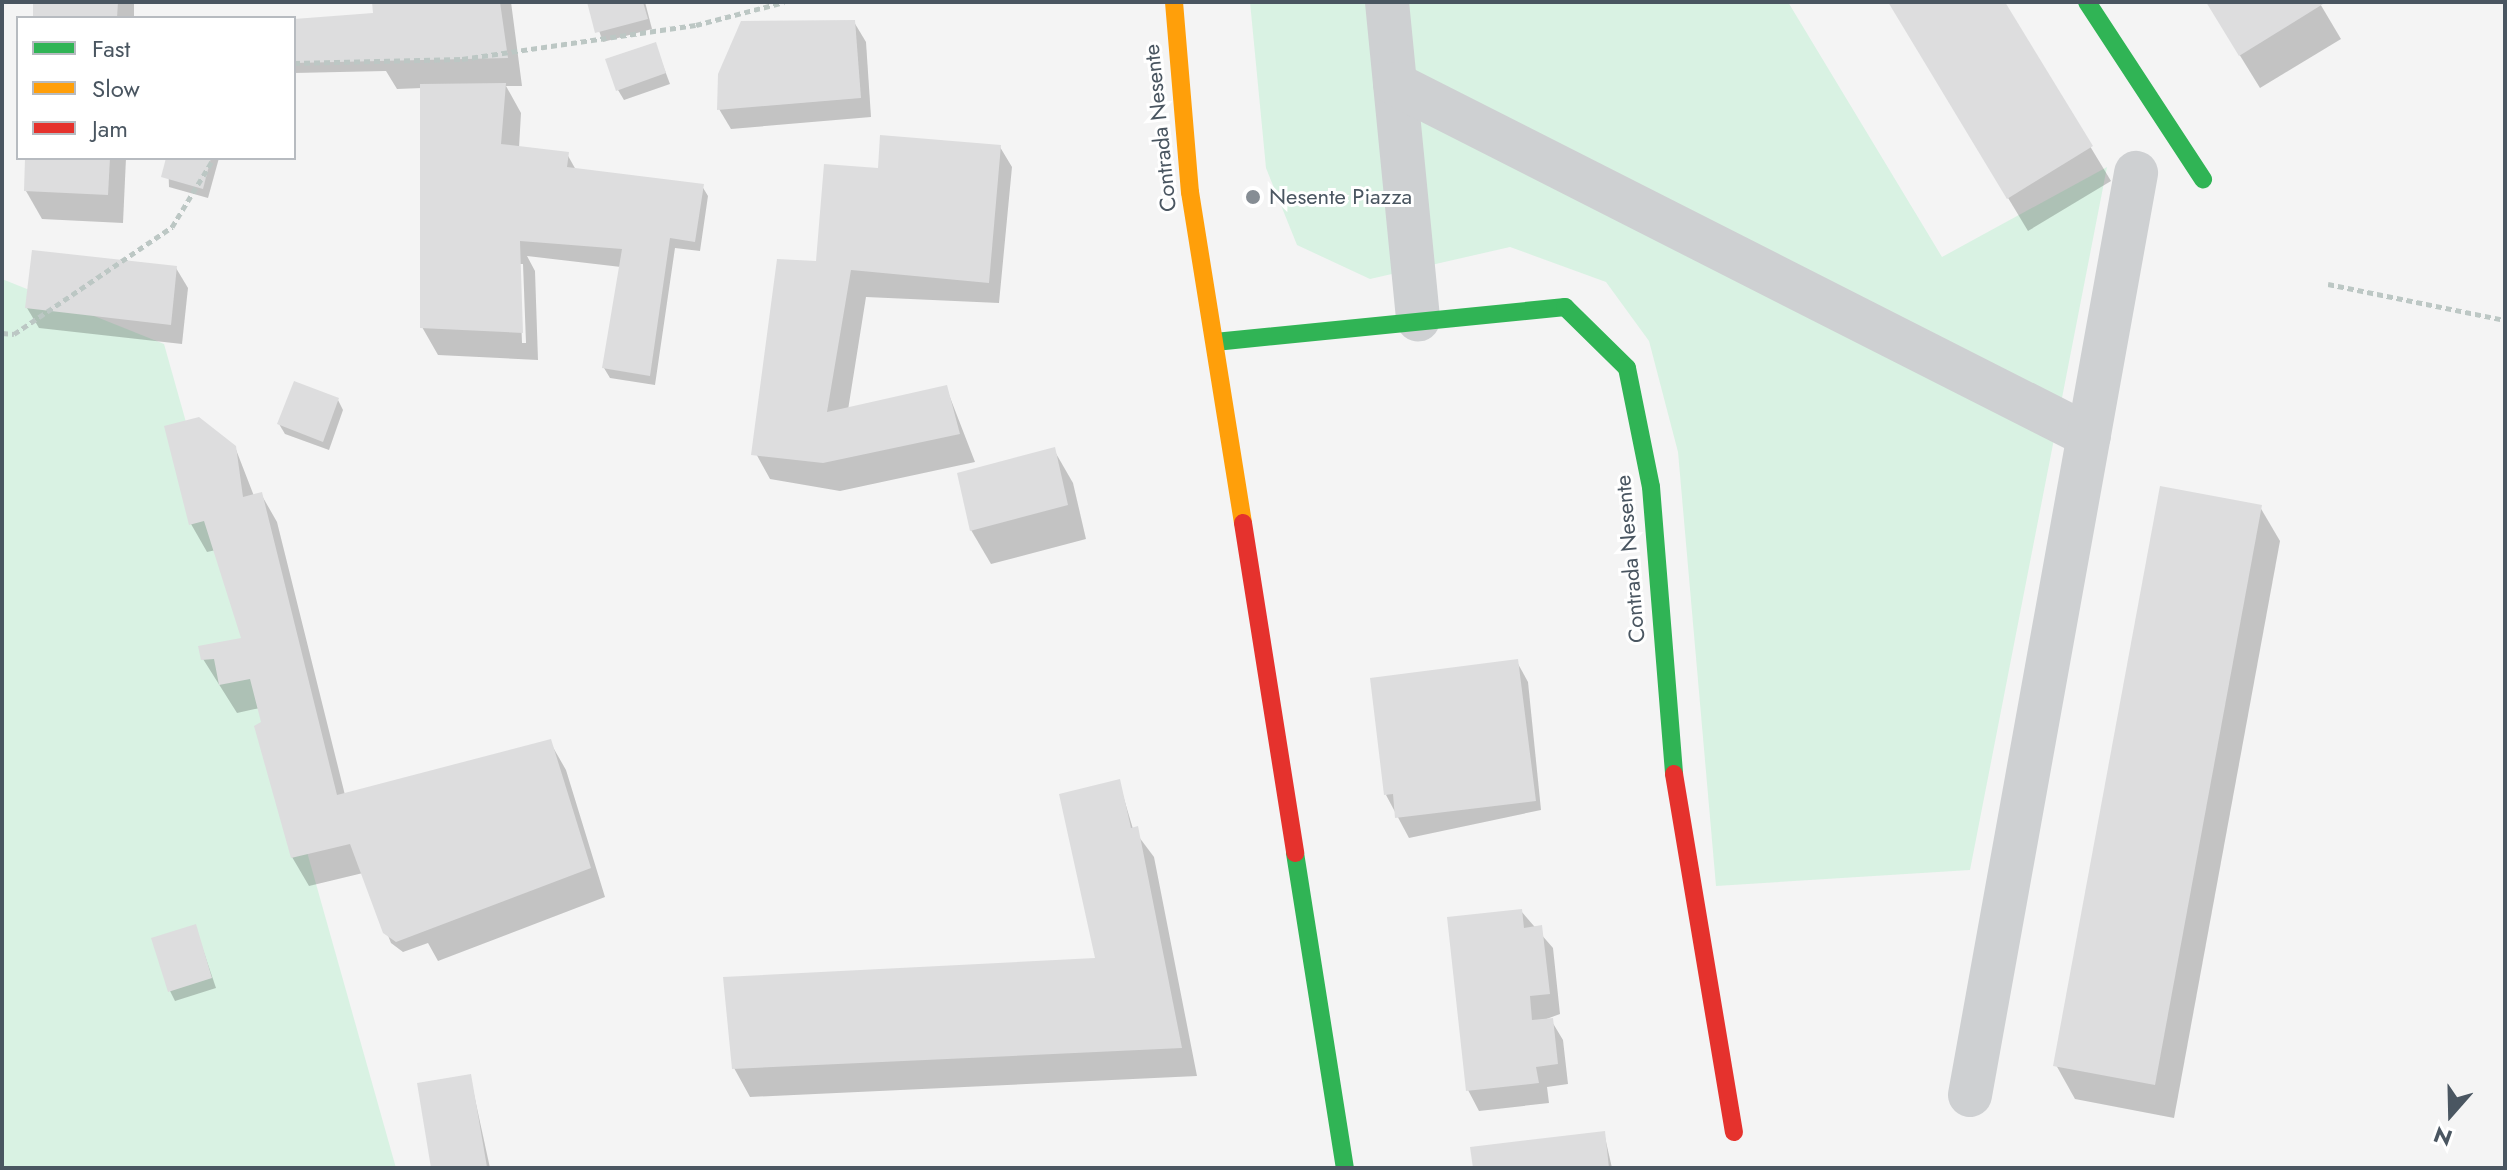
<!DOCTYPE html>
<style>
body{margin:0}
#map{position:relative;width:2507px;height:1170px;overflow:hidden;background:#f4f4f4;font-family:Jost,sans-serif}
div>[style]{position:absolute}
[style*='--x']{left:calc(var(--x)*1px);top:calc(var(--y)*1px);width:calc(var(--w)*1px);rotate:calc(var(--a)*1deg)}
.green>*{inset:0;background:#d9f2e3}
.shadow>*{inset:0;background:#0003}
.building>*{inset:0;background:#ddddde}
.path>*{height:5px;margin-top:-2.5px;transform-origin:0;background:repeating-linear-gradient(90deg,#bcc7c4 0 6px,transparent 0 10px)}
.street>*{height:44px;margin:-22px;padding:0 22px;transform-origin:22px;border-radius:22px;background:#ced0d2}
.fast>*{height:18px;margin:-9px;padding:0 9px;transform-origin:9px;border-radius:9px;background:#30b455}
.slow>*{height:18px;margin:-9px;padding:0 9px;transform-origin:9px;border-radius:9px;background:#ff9f0a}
.jam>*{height:18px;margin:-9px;padding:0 9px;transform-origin:9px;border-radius:9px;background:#e5322d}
.dots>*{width:22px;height:22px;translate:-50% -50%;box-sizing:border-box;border:4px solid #fff;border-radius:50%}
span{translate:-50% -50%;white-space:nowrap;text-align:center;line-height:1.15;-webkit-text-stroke:6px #fff;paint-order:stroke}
.street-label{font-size:22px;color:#4a5661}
.poi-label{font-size:22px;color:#4a5661}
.left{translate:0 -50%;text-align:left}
.frame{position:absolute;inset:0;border:4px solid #4a5661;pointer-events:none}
.legend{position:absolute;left:16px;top:16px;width:280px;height:144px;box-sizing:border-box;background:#fff;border:2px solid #b7bbc0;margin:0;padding:10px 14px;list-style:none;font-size:24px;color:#4a5661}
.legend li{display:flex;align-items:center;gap:16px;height:40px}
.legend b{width:40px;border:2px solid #b7bbc0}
.north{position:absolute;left:2411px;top:1074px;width:80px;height:80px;-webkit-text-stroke:6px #fff;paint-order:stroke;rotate:200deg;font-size:22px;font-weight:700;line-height:32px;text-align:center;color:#4a5661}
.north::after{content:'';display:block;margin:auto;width:28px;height:36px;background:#4a5661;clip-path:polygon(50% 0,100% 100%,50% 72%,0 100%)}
</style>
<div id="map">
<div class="green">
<i style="clip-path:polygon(1250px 2px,1788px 2px,1942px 257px,2107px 167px,1970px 870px,1716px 886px,1678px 452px,1649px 341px,1606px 282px,1510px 247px,1370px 279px,1297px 245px,1266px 168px)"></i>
<i style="clip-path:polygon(2px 279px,164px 344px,396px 1168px,2px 1168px)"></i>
</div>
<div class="shadow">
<i style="clip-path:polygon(35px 2px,134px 2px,134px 18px,35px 18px)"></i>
<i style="clip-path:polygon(evenodd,375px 2px,511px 2px,522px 86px,506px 86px,521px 113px,519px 148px,567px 154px,576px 170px,702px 186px,708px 196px,700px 251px,675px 248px,655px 385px,610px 378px,604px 368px,621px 267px,527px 256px,535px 271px,538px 360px,438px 355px,422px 327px,422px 88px,397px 89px,386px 71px,294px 73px,294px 21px,377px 25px,375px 2px,519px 264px,523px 264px,526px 343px,522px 343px,519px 264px)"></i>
<i style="clip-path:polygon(589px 2px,645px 2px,652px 29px,603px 42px)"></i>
<i style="clip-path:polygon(1890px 2px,2003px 2px,2111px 181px,2028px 231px)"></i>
<i style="clip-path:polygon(2207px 2px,2319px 2px,2341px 39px,2260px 88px)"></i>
<i style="clip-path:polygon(854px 22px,866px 42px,871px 117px,731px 129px,719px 109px)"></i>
<i style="clip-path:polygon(655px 44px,670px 84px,624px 100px,618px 90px)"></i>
<i style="clip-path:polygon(1000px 147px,1012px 167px,999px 303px,866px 297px,848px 410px,946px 387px,975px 462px,840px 491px,770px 479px,754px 450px,817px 263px,879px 170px)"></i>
<i style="clip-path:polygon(27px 158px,126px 158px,123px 223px,42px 219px,26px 191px)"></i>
<i style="clip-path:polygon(168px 158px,219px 158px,208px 198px,169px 187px)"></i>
<i style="clip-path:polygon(176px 268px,188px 288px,182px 344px,39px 328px,27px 308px)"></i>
<i style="clip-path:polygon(338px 400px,343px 410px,329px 450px,285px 434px,279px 424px)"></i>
<i style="clip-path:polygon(235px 447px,254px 496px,261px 494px,277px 522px,345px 795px,550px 742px,566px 770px,605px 897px,438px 961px,428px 943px,403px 952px,391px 943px,363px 873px,309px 886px,292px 857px,260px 708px,237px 713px,203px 659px,244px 639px,216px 550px,207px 552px,191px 524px)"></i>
<i style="clip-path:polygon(1054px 450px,1073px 483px,1086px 539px,991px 564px,971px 530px)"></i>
<i style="clip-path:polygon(2260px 507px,2280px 541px,2174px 1118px,2075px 1099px,2056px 1065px)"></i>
<i style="clip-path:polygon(1517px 662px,1528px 682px,1541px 810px,1409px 838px,1386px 795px)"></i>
<i style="clip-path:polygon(1119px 782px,1133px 829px,1154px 857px,1197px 1076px,750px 1097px,734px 1068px,1098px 960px)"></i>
<i style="clip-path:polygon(1521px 911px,1553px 948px,1560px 1014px,1541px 1021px,1551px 1020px,1563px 1040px,1568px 1084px,1547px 1087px,1549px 1103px,1479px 1111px,1468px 1090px)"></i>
<i style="clip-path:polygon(195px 926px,216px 988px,175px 1001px,170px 991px)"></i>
<i style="clip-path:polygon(470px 1076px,490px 1168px,433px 1168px,419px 1085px)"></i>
<i style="clip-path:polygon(1604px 1133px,1612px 1168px,1475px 1168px)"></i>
</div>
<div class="building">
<i style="clip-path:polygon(33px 2px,118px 2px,117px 18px,33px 18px)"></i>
<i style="clip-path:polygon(372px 2px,500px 2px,508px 58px,294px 63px,294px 19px,373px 13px)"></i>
<i style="clip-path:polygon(587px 2px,643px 2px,648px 19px,595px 33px)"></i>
<i style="clip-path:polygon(1888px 2px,2005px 2px,2093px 146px,2007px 199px)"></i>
<i style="clip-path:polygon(2206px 2px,2322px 2px,2323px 4px,2239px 56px)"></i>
<i style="clip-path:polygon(855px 20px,861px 98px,717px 110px,718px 74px,741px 21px)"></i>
<i style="clip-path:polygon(656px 42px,666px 73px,616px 91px,605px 59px)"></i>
<i style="clip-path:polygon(506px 83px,501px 144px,569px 152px,567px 167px,704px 184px,695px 242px,670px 238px,650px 376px,602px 368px,622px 249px,520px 241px,523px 333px,420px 328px,420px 84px)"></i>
<i style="clip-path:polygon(880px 135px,1001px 145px,989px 283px,851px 270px,827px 412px,947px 385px,960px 434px,823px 463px,751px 455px,777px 259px,816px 261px,824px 164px,878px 168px)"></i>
<i style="clip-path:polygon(25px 158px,110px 158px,108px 195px,24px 191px)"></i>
<i style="clip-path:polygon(166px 158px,211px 158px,203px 189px,161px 177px)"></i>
<i style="clip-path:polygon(32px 250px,177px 266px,171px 325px,25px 308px)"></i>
<i style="clip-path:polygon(294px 381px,339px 398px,323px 442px,277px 424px)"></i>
<i style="clip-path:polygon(199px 417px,236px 446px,243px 497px,262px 492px,337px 795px,551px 739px,591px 868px,396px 942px,383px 933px,350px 844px,291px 858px,254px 726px,261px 722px,250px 679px,219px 685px,214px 659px,201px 660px,198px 646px,241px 638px,204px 521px,189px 525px,164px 426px)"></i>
<i style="clip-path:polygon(1055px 447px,1068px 505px,970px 531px,957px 473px)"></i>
<i style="clip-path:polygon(2160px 486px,2262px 505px,2155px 1085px,2053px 1066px)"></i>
<i style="clip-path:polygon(1518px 659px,1536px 801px,1395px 818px,1393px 794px,1384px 795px,1370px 678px)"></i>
<i style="clip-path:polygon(1120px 779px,1131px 828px,1138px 826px,1182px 1048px,732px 1069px,723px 977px,1095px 958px,1059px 794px)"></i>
<i style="clip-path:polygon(1522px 909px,1524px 928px,1542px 925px,1550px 994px,1530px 996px,1532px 1020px,1553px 1018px,1558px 1064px,1536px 1067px,1539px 1083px,1466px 1091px,1447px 917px)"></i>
<i style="clip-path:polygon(196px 924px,212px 978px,168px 992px,151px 938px)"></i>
<i style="clip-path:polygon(471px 1074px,487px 1167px,431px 1168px,417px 1083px)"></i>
<i style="clip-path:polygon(1605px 1131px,1609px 1168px,1473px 1168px,1470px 1147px)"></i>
</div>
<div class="path">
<i style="--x:294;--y:63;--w:168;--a:-1.4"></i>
<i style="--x:462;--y:59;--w:236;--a:-8.3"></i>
<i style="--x:696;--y:25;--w:91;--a:-14.6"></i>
<i style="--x:2328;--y:284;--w:181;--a:11.5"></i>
<i style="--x:2;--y:333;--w:12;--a:5"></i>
<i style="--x:14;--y:334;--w:191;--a:-34.1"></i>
<i style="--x:172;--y:227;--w:81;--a:-58.7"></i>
</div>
<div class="street">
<i style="--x:1387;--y:2;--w:319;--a:84.4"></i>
<i style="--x:1395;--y:84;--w:778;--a:26.89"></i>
<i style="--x:1970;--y:1095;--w:937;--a:-79.79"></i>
</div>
<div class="fast">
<i style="--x:2087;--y:2;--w:212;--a:56.8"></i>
<i style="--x:1215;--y:342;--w:352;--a:-5.7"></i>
<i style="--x:1565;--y:307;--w:87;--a:44.5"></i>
<i style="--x:1627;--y:368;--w:121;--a:78.6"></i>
<i style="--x:1651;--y:487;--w:288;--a:85.4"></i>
<i style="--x:1295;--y:853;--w:319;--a:81"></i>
</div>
<div class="slow">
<i style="--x:1174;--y:2;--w:191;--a:85.2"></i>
<i style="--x:1190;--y:192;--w:335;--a:80.9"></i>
</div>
<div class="jam">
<i style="--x:1243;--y:523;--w:334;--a:81"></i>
<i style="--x:1674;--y:774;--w:363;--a:80.5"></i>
</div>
<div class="dots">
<i style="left:1253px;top:197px;background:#868d94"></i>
</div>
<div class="street-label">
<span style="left:1160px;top:128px;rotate:-96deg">Contrada Nesente</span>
<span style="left:1630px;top:559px;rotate:-95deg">Contrada Nesente</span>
</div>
<div class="poi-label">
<span class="left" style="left:1269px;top:197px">Nesente Piazza</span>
</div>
<div class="frame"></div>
<ul class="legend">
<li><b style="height:10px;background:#30b455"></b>Fast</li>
<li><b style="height:10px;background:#ff9f0a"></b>Slow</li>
<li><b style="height:10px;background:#e5322d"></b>Jam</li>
</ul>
<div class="north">N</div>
</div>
